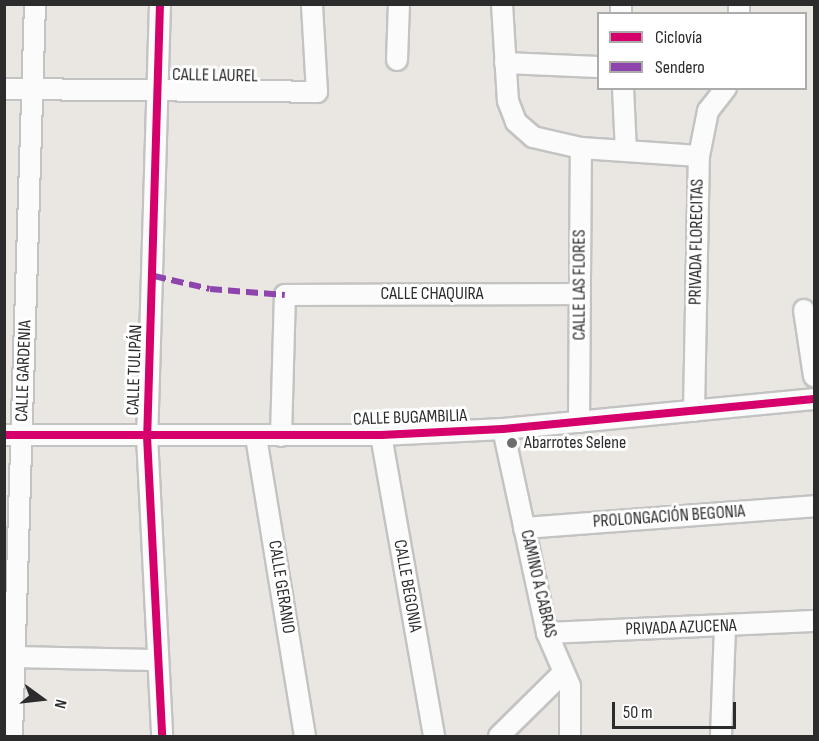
<!DOCTYPE html>
<meta charset="utf-8">
<style>
body{margin:0}
#map{position:relative;width:819px;height:741px;overflow:hidden;background:#eae7e2;font-family:"Sofia Sans Condensed",sans-serif}
div>[style]{position:absolute}
[style*='--x']{left:calc(var(--x)*1px);top:calc(var(--y)*1px);width:calc(var(--w)*1px);rotate:calc(var(--a)*1deg)}
.roads{filter:drop-shadow(2px 0 #c3c3c3) drop-shadow(-2px 0 #c3c3c3) drop-shadow(0 2px #c3c3c3) drop-shadow(0 -2px #c3c3c3)}
.minor>*{height:20px;margin:-10px;padding:0 10px;transform-origin:10px;border-radius:10px;background:#fcfbfb}
.quiet>*{height:6px;margin-top:-3px;transform-origin:0;background:repeating-linear-gradient(90deg,#8e44ad 0 12px,transparent 0 18px)}
.cycleway>*{height:8px;margin:-4px;padding:0 4px;transform-origin:4px;border-radius:4px;background:#d6006c}
.dots>*{width:16px;height:16px;translate:-50% -50%;box-sizing:border-box;border:3px solid #fff;border-radius:50%}
span{translate:-50% -50%;white-space:nowrap;text-align:center;line-height:1.15;-webkit-text-stroke:6px #fff;paint-order:stroke}
.street-label{font-size:18px;color:#2c2c2c}
.poi-label{font-size:18px;color:#2c2c2c}
.left{translate:0 -50%;text-align:left}
.frame{position:absolute;inset:0;border:6px solid #2c2c2c;pointer-events:none}
.legend{position:absolute;left:597px;top:12px;width:210px;height:78px;box-sizing:border-box;background:#fff;border:2px solid #ababab;margin:0;padding:8px 10px;list-style:none;font-size:18px;color:#2c2c2c}
.legend li{display:flex;align-items:center;gap:12px;height:30px}
.legend b{width:30px;border:2px solid #ababab}
.north{position:absolute;left:12px;top:669px;width:60px;height:60px;-webkit-text-stroke:4px #fff;paint-order:stroke;rotate:105deg;font-size:16px;font-weight:700;line-height:24px;text-align:center;color:#2c2c2c}
.north::after{content:'';display:block;margin:auto;width:21px;height:27px;background:#2c2c2c;clip-path:polygon(50% 0,100% 100%,50% 72%,0 100%)}
.scale{position:absolute;left:612px;top:702px;width:124px;height:27px;box-sizing:border-box;border:3px solid #2c2c2c;border-top:0;padding-left:8px;font-size:18px;line-height:21px;white-space:nowrap;color:#2c2c2c;-webkit-text-stroke:4px #fff;paint-order:stroke}
</style>
<div id="map">
<div class="roads">
<div class="minor">
<i style="--x:160;--y:4;--w:432;--a:91.7"></i>
<i style="--x:147;--y:436;--w:300;--a:87.1"></i>
<i style="--x:502;--y:4;--w:97;--a:86.5"></i>
<i style="--x:508;--y:101;--w:22;--a:69"></i>
<i style="--x:516;--y:122;--w:23;--a:41"></i>
<i style="--x:533;--y:137;--w:49;--a:12.9"></i>
<i style="--x:581;--y:148;--w:118;--a:3.9"></i>
<i style="--x:621;--y:4;--w:10;--a:90"></i>
<i style="--x:739;--y:14;--w:10;--a:-90"></i>
<i style="--x:397;--y:60;--w:56;--a:-88"></i>
<i style="--x:505;--y:63;--w:93;--a:2.5"></i>
<i style="--x:623;--y:88;--w:63;--a:87.3"></i>
<i style="--x:4;--y:89;--w:313;--a:0.5"></i>
<i style="--x:317;--y:92;--w:88;--a:-93.3"></i>
<i style="--x:804;--y:310;--w:67;--a:81.4"></i>
<i style="--x:694;--y:411;--w:255;--a:-88.9"></i>
<i style="--x:699;--y:156;--w:46;--a:-78.7"></i>
<i style="--x:708;--y:111;--w:29;--a:-52"></i>
<i style="--x:579;--y:422;--w:274;--a:-89.6"></i>
<i style="--x:503;--y:429;--w:209;--a:77.8"></i>
<i style="--x:547;--y:633;--w:58;--a:66.5"></i>
<i style="--x:570;--y:686;--w:50;--a:90"></i>
<i style="--x:4;--y:435;--w:377;--a:0"></i>
<i style="--x:381;--y:435;--w:122;--a:-2.8"></i>
<i style="--x:503;--y:429;--w:312;--a:-5.5"></i>
<i style="--x:381;--y:435;--w:306;--a:80"></i>
<i style="--x:281;--y:436;--w:141;--a:-88.4"></i>
<i style="--x:285;--y:295;--w:294;--a:-0.2"></i>
<i style="--x:256;--y:437;--w:303;--a:80.7"></i>
<i style="--x:524;--y:528;--w:291;--a:-4.3"></i>
<i style="--x:547;--y:633;--w:267;--a:-2.6"></i>
<i style="--x:13;--y:657;--w:141;--a:1.2"></i>
<i style="--x:12;--y:736;--w:732;--a:-88.2"></i>
<i style="--x:499;--y:736;--w:91;--a:-44.6"></i>
<i style="--x:721;--y:736;--w:108;--a:-87.9"></i>
</div>
</div>
<div class="quiet">
<i style="--x:154;--y:276;--w:57;--a:13.1"></i>
<i style="--x:210;--y:289;--w:75;--a:4.6"></i>
</div>
<div class="cycleway">
<i style="--x:160;--y:4;--w:432;--a:91.7"></i>
<i style="--x:147;--y:436;--w:300;--a:87.1"></i>
<i style="--x:4;--y:435;--w:377;--a:0"></i>
<i style="--x:381;--y:435;--w:122;--a:-2.8"></i>
<i style="--x:503;--y:429;--w:312;--a:-5.5"></i>
</div>
<div class="dots">
<i style="left:512px;top:443px;background:#6e6d6c"></i>
</div>
<div class="street-label">
<span style="left:215px;top:76px;rotate:1deg">CALLE LAUREL</span>
<span style="left:697px;top:242px;rotate:-89deg">PRIVADA FLORECITAS</span>
<span style="left:580px;top:285px;rotate:-90deg">CALLE LAS FLORES</span>
<span style="left:432px;top:294px">CALLE CHAQUIRA</span>
<span style="left:135px;top:370px;rotate:-88deg">CALLE TULIPÁN</span>
<span style="left:24px;top:371px;rotate:-88deg">CALLE GARDENIA</span>
<span style="left:410px;top:418px;rotate:-2deg">CALLE BUGAMBILIA</span>
<span style="left:669px;top:517px;rotate:-4deg">PROLONGACIÓN BEGONIA</span>
<span style="left:538px;top:584px;rotate:77deg">CAMINO A CABRAS</span>
<span style="left:407px;top:586px;rotate:80deg">CALLE BEGONIA</span>
<span style="left:281px;top:587px;rotate:81deg">CALLE GERANIO</span>
<span style="left:681px;top:628px;rotate:-2deg">PRIVADA AZUCENA</span>
</div>
<div class="poi-label">
<span class="left" style="left:524px;top:443px">Abarrotes Selene</span>
</div>
<div class="frame"></div>
<ul class="legend">
<li><b style="height:8px;background:#d6006c"></b>Ciclovía</li>
<li><b style="height:8px;background:#8e44ad"></b>Sendero</li>
</ul>
<div class="north">N</div>
<div class="scale">50 m</div>
</div>
